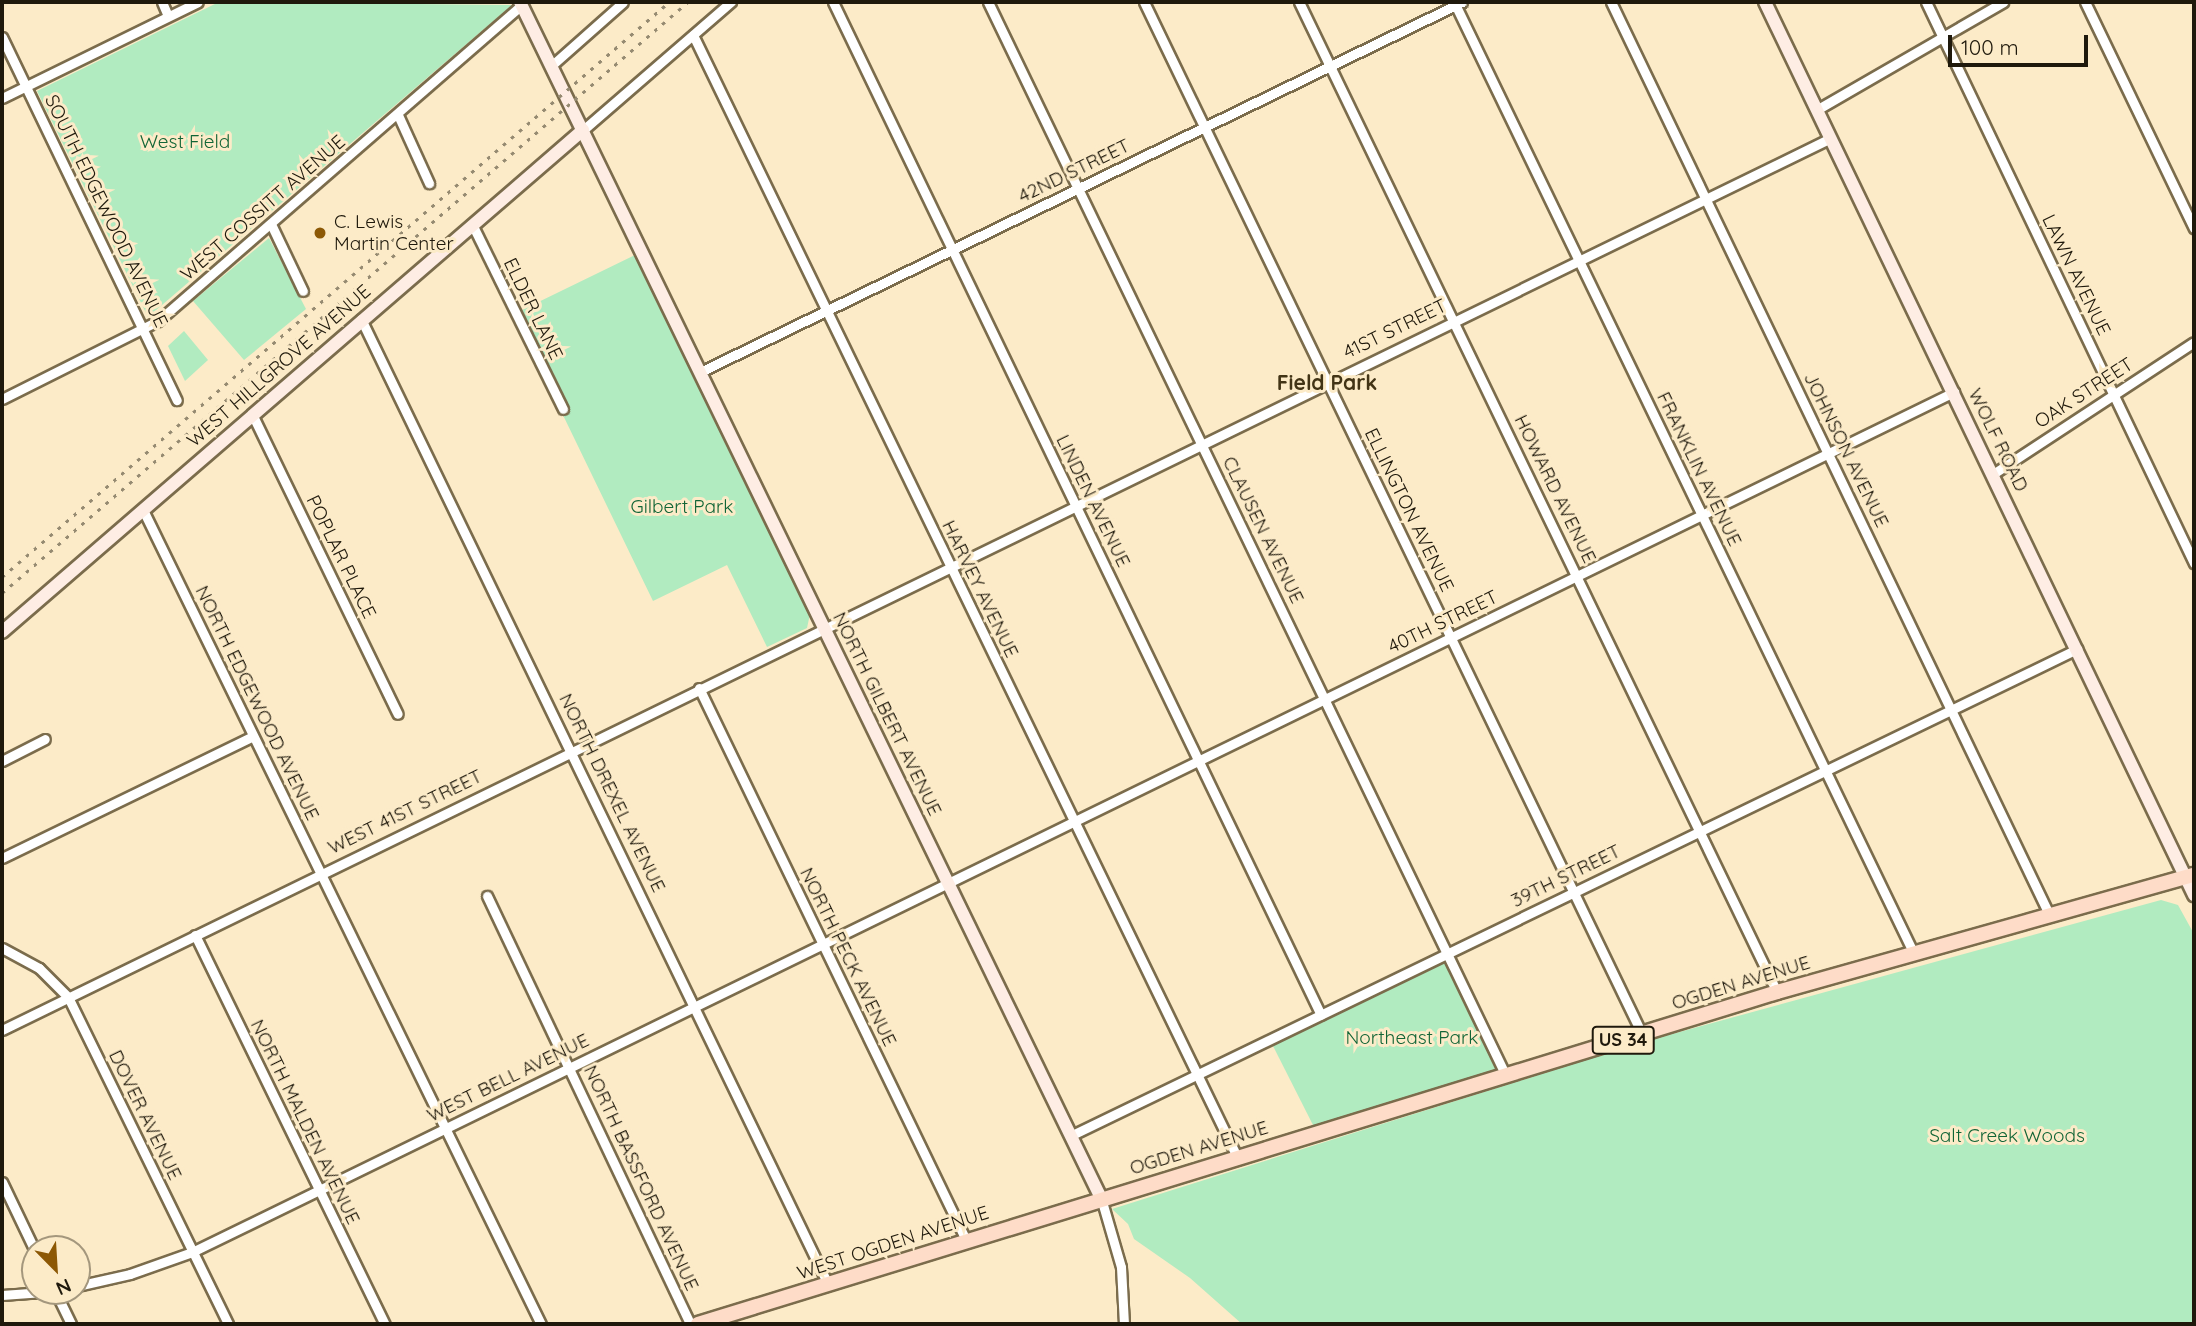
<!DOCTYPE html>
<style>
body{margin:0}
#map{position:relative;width:2196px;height:1326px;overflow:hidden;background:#fcebc8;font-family:Quicksand,sans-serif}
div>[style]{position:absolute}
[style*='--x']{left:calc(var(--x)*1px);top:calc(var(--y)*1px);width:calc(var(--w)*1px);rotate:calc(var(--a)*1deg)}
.green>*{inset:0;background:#b1ebc0}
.roads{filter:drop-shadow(2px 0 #7b6c4c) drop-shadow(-2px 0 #7b6c4c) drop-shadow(0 2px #7b6c4c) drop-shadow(0 -2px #7b6c4c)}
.street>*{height:9px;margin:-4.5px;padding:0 4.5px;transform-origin:4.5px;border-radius:4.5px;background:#fff}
.secondary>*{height:12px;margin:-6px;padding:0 6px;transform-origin:6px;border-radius:6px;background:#feede4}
.primary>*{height:14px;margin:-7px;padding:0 7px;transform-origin:7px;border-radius:7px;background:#fedcc8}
.rail>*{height:2.5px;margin-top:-1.25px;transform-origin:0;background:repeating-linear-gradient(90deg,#958a71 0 3.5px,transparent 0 10.5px)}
.dots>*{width:19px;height:19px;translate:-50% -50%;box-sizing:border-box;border:4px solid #fcebc8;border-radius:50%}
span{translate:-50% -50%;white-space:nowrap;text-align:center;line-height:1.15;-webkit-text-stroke:6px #fcebc8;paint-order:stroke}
.shield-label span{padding:2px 5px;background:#fcebc8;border:2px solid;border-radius:5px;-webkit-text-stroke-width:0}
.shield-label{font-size:18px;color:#1f190c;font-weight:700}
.park-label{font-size:19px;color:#116536}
.street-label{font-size:19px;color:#1f190c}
.poi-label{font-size:19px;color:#1f190c}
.left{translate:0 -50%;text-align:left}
.neighbourhood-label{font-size:21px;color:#423416;font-weight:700}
.frame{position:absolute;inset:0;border:4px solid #1f190c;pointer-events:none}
.north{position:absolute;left:21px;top:1235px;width:70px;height:70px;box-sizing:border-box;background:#fcebc8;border:2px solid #a4977d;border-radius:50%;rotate:156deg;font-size:19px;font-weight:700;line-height:28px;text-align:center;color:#1f190c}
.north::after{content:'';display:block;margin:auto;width:24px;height:32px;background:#8c5805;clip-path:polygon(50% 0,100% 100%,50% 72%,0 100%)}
.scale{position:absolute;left:1948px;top:35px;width:140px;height:32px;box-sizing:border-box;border:4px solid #1f190c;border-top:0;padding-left:9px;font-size:21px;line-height:24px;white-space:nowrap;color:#1f190c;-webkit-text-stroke:5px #fcebc8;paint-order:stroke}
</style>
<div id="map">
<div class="green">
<i style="clip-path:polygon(219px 2px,512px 5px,148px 317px,37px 91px)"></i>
<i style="clip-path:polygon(269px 238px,306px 309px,244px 360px,193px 301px)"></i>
<i style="clip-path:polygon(635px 255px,810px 614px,807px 628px,767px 647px,727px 565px,653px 601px,561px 411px,569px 407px,522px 310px)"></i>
<i style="clip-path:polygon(184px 331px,208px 360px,185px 381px,168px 346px)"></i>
<i style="clip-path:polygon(2161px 900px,2178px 905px,2194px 934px,2194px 1324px,1242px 1324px,1190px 1278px,1134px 1239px,1128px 1224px,1112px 1209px,1643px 1042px)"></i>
<i style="clip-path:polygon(1445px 957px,1499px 1071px,1315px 1129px,1271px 1042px)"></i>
</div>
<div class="roads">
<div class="street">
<i style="--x:162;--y:2;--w:15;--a:67"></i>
<i style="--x:833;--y:2;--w:1124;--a:64.28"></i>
<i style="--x:988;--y:2;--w:1190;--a:64.25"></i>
<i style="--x:1144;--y:2;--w:1146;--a:64.24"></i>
<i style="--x:1299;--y:2;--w:1099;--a:64.23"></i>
<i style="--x:1454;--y:2;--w:1055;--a:64.21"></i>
<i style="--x:1611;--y:2;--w:1012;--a:64.35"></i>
<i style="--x:1926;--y:2;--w:622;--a:64.47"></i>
<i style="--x:2085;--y:2;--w:251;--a:64.3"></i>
<i style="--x:693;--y:35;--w:1247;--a:64.13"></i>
<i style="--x:2;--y:37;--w:403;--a:64.3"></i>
<i style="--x:551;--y:66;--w:96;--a:-41.6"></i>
<i style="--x:2;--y:98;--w:218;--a:-26.1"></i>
<i style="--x:1818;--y:109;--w:214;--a:-30"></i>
<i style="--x:398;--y:115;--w:75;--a:65.5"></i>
<i style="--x:583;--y:130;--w:196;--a:-40.9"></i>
<i style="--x:271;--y:224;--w:74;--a:64.5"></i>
<i style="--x:472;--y:224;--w:206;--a:63.8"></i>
<i style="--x:361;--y:319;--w:1072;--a:64.18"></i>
<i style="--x:700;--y:372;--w:847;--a:-25.9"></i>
<i style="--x:2;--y:399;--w:174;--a:-26.6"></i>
<i style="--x:158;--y:321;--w:482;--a:-41"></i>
<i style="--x:253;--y:416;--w:331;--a:64.1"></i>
<i style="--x:1993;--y:474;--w:240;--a:-33.3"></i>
<i style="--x:144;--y:512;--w:904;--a:63.95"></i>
<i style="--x:699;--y:688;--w:613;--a:64.19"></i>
<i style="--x:2;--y:761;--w:48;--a:-27.1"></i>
<i style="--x:2;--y:858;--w:279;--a:-25.9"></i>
<i style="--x:487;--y:896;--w:474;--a:64.6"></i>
<i style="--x:195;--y:935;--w:433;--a:64"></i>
<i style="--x:2;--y:948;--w:42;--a:28.4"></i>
<i style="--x:39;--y:968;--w:41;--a:45"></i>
<i style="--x:68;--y:997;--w:364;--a:63.9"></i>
<i style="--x:2;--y:1030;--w:2035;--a:-26"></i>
<i style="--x:1070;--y:1136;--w:1119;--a:-25.81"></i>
<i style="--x:2;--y:1182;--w:76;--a:64.4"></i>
<i style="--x:1101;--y:1198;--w:72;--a:73.8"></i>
<i style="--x:1121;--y:1267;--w:57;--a:87"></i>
<i style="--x:77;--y:1286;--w:54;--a:-12.8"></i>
<i style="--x:130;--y:1274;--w:66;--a:-19.5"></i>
<i style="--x:192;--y:1252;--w:1961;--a:-26.02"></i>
<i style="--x:55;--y:1291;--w:37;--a:64"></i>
<i style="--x:2;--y:1295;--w:55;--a:-4.2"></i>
</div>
<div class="secondary">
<i style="--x:520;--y:2;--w:1330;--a:64.09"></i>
<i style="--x:1765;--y:2;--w:991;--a:64.34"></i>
<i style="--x:2;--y:632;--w:768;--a:-40.83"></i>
</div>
<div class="primary">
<i style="--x:698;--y:1324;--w:1129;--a:-17.1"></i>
<i style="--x:1777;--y:992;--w:433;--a:-15.7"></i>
</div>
</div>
<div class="rail">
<i style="--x:2;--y:577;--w:881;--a:-40.76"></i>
<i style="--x:2;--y:593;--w:905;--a:-40.75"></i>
</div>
<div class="dots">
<i style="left:320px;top:233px;background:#8c5805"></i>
</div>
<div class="shield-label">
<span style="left:1623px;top:1040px">US 34</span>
</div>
<div class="park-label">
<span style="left:185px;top:142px">West Field</span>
<span style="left:682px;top:507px">Gilbert Park</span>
<span style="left:1412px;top:1038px">Northeast Park</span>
<span style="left:2007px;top:1136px">Salt Creek Woods</span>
</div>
<div class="street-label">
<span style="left:1074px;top:171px;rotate:-26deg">42ND STREET</span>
<span style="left:263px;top:208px;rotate:-41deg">WEST COSSITT AVENUE</span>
<span style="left:106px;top:211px;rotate:64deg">SOUTH EDGEWOOD AVENUE</span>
<span style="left:2076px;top:275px;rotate:64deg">LAWN AVENUE</span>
<span style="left:533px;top:309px;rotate:64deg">ELDER LANE</span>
<span style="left:1395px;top:329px;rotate:-26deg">41ST STREET</span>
<span style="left:279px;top:366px;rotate:-41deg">WEST HILLGROVE AVENUE</span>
<span style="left:2084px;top:393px;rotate:-33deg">OAK STREET</span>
<span style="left:1998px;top:440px;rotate:64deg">WOLF ROAD</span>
<span style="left:1846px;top:450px;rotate:64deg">JOHNSON AVENUE</span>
<span style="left:1699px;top:469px;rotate:64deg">FRANKLIN AVENUE</span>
<span style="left:1555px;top:489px;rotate:64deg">HOWARD AVENUE</span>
<span style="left:1093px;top:501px;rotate:64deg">LINDEN AVENUE</span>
<span style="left:1409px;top:510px;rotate:64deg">ELLINGTON AVENUE</span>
<span style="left:1263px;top:530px;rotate:64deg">CLAUSEN AVENUE</span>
<span style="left:341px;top:557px;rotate:64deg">POPLAR PLACE</span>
<span style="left:980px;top:589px;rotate:64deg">HARVEY AVENUE</span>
<span style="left:1443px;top:622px;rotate:-26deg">40TH STREET</span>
<span style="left:257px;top:703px;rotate:64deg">NORTH EDGEWOOD AVENUE</span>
<span style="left:887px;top:714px;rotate:64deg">NORTH GILBERT AVENUE</span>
<span style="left:612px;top:793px;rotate:64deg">NORTH DREXEL AVENUE</span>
<span style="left:405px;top:812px;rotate:-26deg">WEST 41ST STREET</span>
<span style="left:1566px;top:876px;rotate:-26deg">39TH STREET</span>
<span style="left:848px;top:957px;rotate:64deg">NORTH PECK AVENUE</span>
<span style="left:1741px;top:983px;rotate:-17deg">OGDEN AVENUE</span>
<span style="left:508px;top:1078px;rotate:-26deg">WEST BELL AVENUE</span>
<span style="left:145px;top:1115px;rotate:64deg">DOVER AVENUE</span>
<span style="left:305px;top:1122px;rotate:64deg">NORTH MALDEN AVENUE</span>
<span style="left:1199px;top:1148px;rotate:-17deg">OGDEN AVENUE</span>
<span style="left:641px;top:1178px;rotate:65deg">NORTH BASSFORD AVENUE</span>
<span style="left:893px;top:1243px;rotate:-18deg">WEST OGDEN AVENUE</span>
</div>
<div class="poi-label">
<span class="left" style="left:334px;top:233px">C. Lewis<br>Martin Center</span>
</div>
<div class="neighbourhood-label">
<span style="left:1327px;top:382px">Field Park</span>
</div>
<div class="frame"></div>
<div class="north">N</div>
<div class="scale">100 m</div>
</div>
